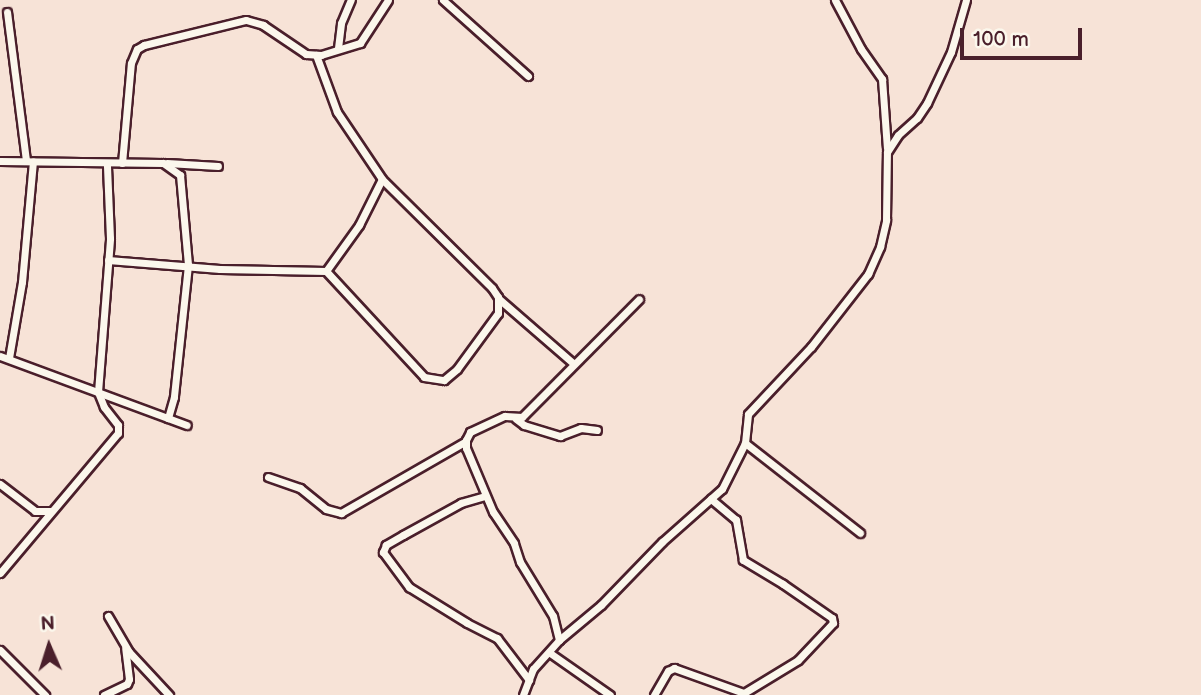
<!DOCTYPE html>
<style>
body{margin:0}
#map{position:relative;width:1201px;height:695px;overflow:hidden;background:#f7e3d7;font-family:"Balsamiq Sans",sans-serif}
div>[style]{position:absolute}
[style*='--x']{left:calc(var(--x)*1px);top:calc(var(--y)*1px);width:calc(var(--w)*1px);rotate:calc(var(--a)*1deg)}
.roads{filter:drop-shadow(2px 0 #4a1f2b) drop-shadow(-2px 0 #4a1f2b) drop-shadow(0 2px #4a1f2b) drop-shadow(0 -2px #4a1f2b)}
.minor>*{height:7px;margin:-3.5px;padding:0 3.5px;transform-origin:3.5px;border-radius:3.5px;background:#fbf7ec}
span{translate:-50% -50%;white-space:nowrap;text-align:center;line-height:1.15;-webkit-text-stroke:5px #fbf7ec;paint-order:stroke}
.north{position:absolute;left:14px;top:611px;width:70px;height:70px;-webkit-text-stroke:5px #fbf7ec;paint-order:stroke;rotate:357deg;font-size:19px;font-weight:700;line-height:28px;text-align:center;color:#4a1f2b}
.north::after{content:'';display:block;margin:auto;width:24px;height:32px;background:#4a1f2b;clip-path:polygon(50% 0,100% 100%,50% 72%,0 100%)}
.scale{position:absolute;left:960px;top:28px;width:122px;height:32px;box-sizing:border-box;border:4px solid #4a1f2b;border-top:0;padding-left:9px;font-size:21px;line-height:24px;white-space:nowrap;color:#4a1f2b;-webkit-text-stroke:5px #fbf7ec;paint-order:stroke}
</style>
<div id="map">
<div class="roads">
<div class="minor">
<i style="--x:443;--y:0;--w:114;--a:41.8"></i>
<i style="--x:835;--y:0;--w:55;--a:62"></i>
<i style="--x:861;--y:49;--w:37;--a:55"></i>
<i style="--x:882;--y:79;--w:69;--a:85.9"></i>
<i style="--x:7;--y:12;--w:150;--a:82.7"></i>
<i style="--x:338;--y:48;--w:25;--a:-83"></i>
<i style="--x:341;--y:23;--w:25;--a:-67"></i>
<i style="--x:0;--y:161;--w:163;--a:0.7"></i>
<i style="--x:163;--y:163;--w:21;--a:35"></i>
<i style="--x:180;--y:175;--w:90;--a:84.9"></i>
<i style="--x:188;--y:265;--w:133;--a:96.1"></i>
<i style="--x:174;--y:397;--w:22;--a:106"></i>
<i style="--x:122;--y:163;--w:100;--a:-84.9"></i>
<i style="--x:131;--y:63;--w:15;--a:-67"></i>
<i style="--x:137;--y:49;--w:8;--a:-30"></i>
<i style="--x:144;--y:45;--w:105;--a:-13.8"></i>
<i style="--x:246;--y:20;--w:18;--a:16"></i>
<i style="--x:263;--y:25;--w:52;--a:34"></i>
<i style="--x:306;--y:54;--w:15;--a:4"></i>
<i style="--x:321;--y:55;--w:41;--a:-17.1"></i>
<i style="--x:360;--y:43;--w:51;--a:-56.9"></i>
<i style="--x:167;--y:163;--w:51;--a:3.4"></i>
<i style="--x:108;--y:260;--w:112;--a:4.6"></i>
<i style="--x:220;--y:269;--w:106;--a:1.1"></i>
<i style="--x:326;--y:271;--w:144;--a:47.2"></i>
<i style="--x:424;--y:377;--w:20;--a:9"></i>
<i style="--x:444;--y:380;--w:17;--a:-40"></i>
<i style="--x:457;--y:369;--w:69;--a:-53.8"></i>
<i style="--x:498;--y:313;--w:16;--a:-90"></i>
<i style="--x:498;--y:297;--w:11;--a:-124"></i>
<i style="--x:492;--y:288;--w:155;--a:-135.3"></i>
<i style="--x:382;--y:179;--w:81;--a:-123.9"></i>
<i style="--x:337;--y:112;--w:61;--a:-110.2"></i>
<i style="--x:326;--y:271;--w:57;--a:-54.3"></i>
<i style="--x:359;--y:225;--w:51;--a:-63.4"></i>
<i style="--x:499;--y:299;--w:99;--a:40.9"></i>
<i style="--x:0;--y:356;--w:199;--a:20.3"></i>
<i style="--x:9;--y:358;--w:77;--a:-80.3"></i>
<i style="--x:22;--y:282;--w:121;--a:-84.8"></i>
<i style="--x:516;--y:419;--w:10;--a:37"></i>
<i style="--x:524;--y:425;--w:38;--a:17"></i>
<i style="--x:560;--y:436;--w:22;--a:-21"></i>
<i style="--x:581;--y:428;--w:16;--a:7"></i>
<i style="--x:745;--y:443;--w:146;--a:38"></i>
<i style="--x:268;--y:477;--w:34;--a:19"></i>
<i style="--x:300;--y:488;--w:33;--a:39"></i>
<i style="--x:326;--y:509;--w:16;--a:15"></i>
<i style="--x:341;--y:513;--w:144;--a:-29.9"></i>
<i style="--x:0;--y:484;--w:44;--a:37.6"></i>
<i style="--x:35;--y:511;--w:15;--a:0"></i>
<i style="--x:485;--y:496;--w:25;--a:164"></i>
<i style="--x:461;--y:503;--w:66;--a:151.1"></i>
<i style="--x:403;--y:535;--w:20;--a:150"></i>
<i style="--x:386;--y:545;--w:8;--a:113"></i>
<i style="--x:383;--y:552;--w:44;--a:53.4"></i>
<i style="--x:409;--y:587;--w:68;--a:31.8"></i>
<i style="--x:467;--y:623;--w:34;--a:27"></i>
<i style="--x:497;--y:638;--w:53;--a:52.7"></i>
<i style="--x:0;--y:573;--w:183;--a:-49.9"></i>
<i style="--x:118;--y:433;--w:8;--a:-90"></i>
<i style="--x:118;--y:425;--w:23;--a:-128"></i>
<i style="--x:104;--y:407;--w:16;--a:-112"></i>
<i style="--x:98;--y:392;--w:154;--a:-85.5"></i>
<i style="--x:110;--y:238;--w:73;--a:-92.4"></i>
<i style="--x:108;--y:616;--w:42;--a:59.7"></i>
<i style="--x:129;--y:652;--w:59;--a:47.1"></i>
<i style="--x:559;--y:640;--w:25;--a:-104"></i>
<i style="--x:553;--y:616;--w:63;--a:-121.4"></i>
<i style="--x:520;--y:562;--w:20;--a:-108"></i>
<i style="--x:514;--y:543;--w:37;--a:-124"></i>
<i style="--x:493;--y:512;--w:69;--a:-112.9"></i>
<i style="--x:466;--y:448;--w:8;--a:-90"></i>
<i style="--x:466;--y:440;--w:9;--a:-63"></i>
<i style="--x:470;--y:432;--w:38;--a:-25"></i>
<i style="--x:505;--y:416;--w:17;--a:3"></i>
<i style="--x:522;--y:417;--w:166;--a:-45.2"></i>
<i style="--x:0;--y:650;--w:64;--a:45"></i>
<i style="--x:550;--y:653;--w:73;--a:35"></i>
<i style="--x:104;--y:695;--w:25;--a:-26"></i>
<i style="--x:127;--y:684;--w:5;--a:-68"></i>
<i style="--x:129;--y:679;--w:31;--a:-97"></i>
<i style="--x:523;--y:695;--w:28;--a:-69"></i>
<i style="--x:533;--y:669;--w:39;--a:-48"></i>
<i style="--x:559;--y:640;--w:55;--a:-39.8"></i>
<i style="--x:601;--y:605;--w:88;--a:-45.9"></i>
<i style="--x:662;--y:542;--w:80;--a:-41.5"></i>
<i style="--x:722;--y:489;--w:51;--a:-63.4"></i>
<i style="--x:745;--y:443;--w:29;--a:-84"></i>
<i style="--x:748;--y:414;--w:92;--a:-46.8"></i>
<i style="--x:811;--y:347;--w:93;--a:-52"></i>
<i style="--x:868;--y:274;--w:30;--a:-66"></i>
<i style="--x:880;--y:247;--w:28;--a:-77"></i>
<i style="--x:886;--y:220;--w:68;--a:-89.2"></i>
<i style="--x:887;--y:152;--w:20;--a:-57"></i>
<i style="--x:898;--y:135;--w:25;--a:-42"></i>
<i style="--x:917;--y:118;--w:18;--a:-56"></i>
<i style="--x:927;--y:103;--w:56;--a:-64.8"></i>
<i style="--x:951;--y:52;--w:54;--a:-73.9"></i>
<i style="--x:654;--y:695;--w:28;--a:-60"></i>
<i style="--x:668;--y:671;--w:7;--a:-27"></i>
<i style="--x:674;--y:668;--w:74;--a:19.7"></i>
<i style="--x:744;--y:693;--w:63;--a:-31.4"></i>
<i style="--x:798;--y:660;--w:51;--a:-46.6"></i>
<i style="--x:833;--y:623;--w:5;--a:-101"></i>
<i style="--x:832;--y:618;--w:60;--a:-145.2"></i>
<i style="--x:783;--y:584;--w:47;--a:-149"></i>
<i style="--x:743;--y:560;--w:41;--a:-99.9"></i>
<i style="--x:736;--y:520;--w:33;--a:-140"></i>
</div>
</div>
<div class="north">N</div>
<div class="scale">100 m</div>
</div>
